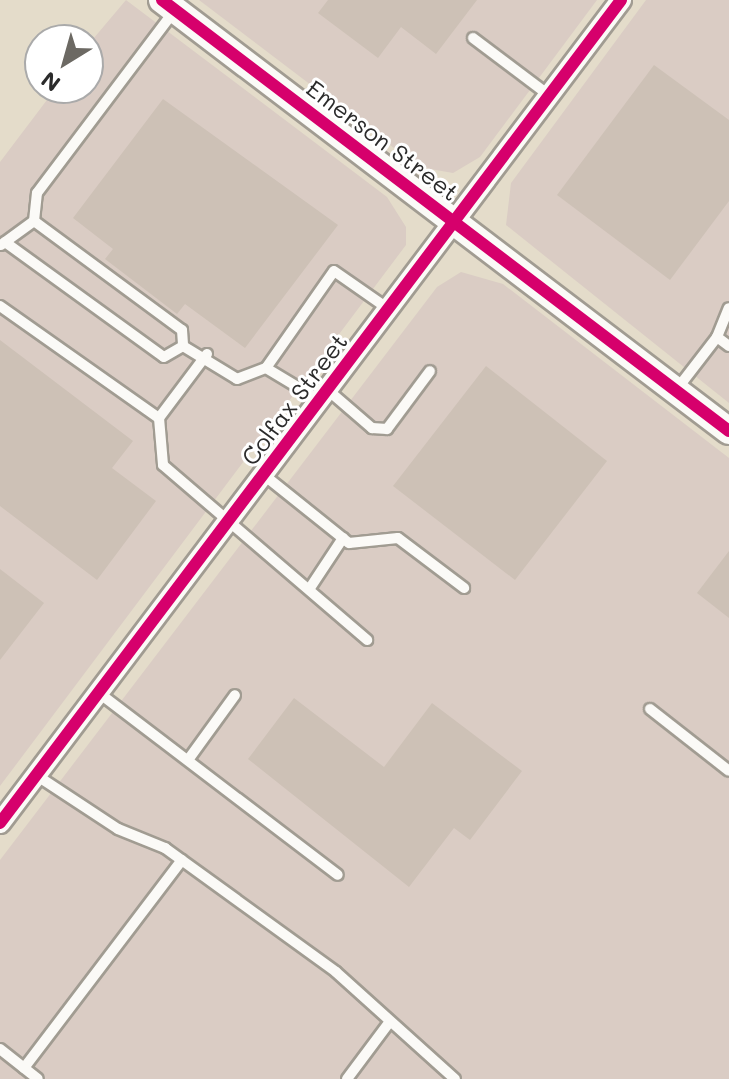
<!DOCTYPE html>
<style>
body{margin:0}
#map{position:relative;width:729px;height:1079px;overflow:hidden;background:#e4dcca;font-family:Mali,sans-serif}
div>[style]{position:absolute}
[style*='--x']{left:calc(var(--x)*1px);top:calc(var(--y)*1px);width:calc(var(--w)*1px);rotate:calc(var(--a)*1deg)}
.industrial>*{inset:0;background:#daccc4}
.building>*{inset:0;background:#cdc1b6}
.roads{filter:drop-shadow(2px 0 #a19c92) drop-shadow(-2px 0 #a19c92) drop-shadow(0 2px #a19c92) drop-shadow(0 -2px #a19c92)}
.service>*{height:10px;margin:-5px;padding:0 5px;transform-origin:5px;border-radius:5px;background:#fbfaf7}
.minor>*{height:20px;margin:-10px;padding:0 10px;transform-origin:10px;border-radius:10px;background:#fbfaf7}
.tertiary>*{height:26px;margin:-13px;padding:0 13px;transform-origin:13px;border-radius:13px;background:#fbfaf7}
.cycleway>*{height:12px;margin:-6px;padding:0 6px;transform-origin:6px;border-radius:6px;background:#d6006c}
span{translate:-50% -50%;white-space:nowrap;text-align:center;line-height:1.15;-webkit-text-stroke:6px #fff;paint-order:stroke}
.street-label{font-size:24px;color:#2b2b2b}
.north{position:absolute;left:24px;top:24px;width:80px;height:80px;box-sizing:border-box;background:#fff;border:2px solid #aaa;border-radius:50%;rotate:217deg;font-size:22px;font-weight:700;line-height:32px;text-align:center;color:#2b2b2b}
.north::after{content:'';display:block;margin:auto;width:28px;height:36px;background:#6c6963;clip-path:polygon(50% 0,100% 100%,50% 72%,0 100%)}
</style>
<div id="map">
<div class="industrial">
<i style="clip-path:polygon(126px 0,387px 197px,406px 227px,406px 245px,0 786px,0 162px,56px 88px,88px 88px,88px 45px)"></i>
<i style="clip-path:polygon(199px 0,597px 0,480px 157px,453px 173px,419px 167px)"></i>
<i style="clip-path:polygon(646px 0,729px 0,729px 403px,506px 225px,511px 183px)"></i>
<i style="clip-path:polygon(461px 272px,503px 284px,729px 458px,729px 1079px,0 1079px,0 860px,437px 287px)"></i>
</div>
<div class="building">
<i style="clip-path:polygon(328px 0,477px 0,436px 54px,401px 27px,378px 58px,318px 13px)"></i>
<i style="clip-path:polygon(654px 65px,729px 120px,729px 201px,670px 280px,557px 195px)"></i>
<i style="clip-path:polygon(163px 99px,338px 225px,245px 348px,185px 304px,177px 314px,105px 259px,113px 249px,73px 218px)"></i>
<i style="clip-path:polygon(0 340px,133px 441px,112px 468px,156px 501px,97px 580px,0 506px)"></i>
<i style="clip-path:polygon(486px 366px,607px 461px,515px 580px,393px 486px)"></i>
<i style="clip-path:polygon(729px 551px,729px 618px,697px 593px)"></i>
<i style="clip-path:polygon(0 569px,44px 603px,0 660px)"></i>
<i style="clip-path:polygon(294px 698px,384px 767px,432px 703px,522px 771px,470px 840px,454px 828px,409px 887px,248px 759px)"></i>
</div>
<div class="roads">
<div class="service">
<i style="--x:473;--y:38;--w:96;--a:37"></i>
<i style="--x:34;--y:221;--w:184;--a:36.4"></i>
<i style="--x:182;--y:330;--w:16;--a:86"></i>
<i style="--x:5;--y:242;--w:196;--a:35.9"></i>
<i style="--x:164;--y:357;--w:22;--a:-30"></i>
<i style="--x:183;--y:346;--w:63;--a:31.4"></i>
<i style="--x:237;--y:379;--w:31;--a:-21"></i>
<i style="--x:266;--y:368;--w:64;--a:31"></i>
<i style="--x:1;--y:245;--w:41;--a:-36"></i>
<i style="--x:34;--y:221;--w:28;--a:-84"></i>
<i style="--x:37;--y:193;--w:228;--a:-53"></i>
<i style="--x:0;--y:306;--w:194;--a:35.2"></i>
<i style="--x:717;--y:337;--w:15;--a:37"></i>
<i style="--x:207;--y:354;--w:80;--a:126.9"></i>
<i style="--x:159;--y:418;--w:47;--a:85.1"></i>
<i style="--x:163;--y:465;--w:269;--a:40.6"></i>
<i style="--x:266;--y:368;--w:118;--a:-55"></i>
<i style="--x:334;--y:271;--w:68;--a:34.9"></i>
<i style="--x:677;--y:389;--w:66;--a:-52.4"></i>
<i style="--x:717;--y:337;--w:31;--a:-68"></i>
<i style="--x:329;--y:391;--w:57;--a:40.7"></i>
<i style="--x:372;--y:428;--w:15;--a:4"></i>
<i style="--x:387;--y:429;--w:72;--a:-53.4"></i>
<i style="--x:264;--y:475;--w:109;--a:38.7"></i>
<i style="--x:349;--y:543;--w:49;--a:-5.8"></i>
<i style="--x:398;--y:538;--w:83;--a:37.1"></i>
<i style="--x:310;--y:588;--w:60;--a:-56.6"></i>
<i style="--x:99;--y:693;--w:300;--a:37.3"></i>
<i style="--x:650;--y:709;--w:100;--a:38.1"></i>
<i style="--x:188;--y:760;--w:80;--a:-54.1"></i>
<i style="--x:36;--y:775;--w:98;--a:33.4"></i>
<i style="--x:118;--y:829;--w:51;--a:22"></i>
<i style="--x:165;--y:848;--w:211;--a:35.9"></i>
<i style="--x:336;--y:972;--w:160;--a:42"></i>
<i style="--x:0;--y:1049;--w:48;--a:38.3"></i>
<i style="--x:24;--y:1068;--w:261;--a:-52.8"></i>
<i style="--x:347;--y:1079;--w:69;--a:-53.3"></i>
</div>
<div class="minor">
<i style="--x:0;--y:823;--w:1031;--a:-52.96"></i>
</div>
<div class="tertiary">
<i style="--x:162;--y:0;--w:712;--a:37.24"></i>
</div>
</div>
<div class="cycleway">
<i style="--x:162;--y:0;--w:712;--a:37.24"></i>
<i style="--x:0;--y:823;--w:1031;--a:-52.96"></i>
</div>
<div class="street-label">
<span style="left:383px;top:140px;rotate:37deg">Emerson Street</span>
<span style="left:294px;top:399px;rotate:-53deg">Colfax Street</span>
</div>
<div class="north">N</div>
</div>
